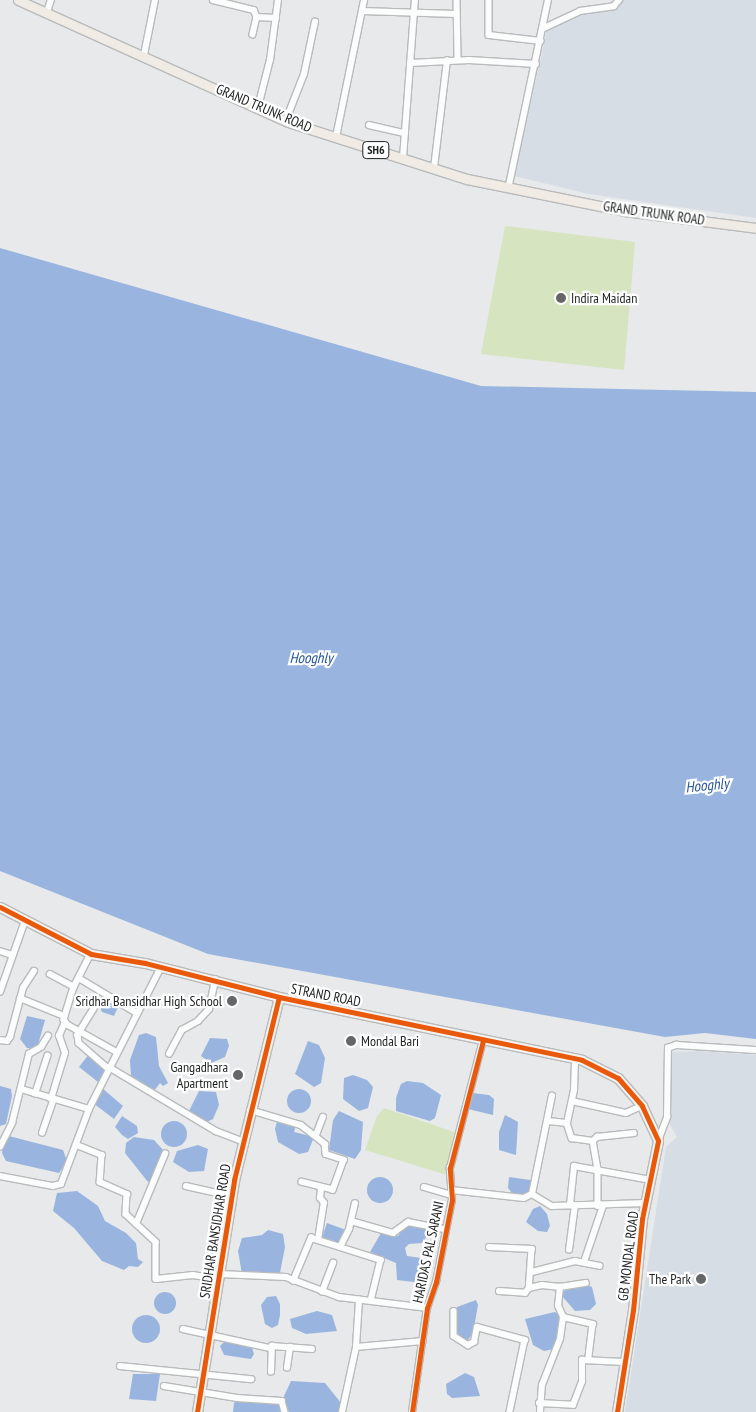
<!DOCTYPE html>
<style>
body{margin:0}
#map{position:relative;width:756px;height:1412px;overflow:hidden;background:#e7e9eb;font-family:"PT Sans Narrow",sans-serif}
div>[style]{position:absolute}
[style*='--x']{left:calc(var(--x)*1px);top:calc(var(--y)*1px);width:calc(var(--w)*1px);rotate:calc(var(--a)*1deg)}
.built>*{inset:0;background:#d7dde4}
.green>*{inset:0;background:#d6e4c0}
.water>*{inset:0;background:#99b5df}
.round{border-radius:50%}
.roads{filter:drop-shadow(1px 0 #b8babb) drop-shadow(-1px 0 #b8babb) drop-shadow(0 1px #b8babb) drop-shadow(0 -1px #b8babb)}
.street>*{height:5.5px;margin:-2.75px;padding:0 2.75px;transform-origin:2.75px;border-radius:2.75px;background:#fbfcfc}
.secondary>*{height:9px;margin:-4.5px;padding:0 4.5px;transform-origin:4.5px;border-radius:4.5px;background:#f5f3f0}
.primary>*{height:9px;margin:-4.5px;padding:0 4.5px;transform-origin:4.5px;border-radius:4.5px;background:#f0ebe4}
.cycleway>*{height:5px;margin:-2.5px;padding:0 2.5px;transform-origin:2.5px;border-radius:2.5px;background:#e8590c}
.dots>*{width:14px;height:14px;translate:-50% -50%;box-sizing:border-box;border:2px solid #fff;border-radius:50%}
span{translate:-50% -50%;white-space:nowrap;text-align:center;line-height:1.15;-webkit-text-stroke:4.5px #fff;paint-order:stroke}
.shield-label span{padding:1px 4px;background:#fff;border:1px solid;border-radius:4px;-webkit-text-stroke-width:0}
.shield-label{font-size:12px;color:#1e2021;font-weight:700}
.street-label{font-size:14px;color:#1e2021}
.poi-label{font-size:14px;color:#1e2021}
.left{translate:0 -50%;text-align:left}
.right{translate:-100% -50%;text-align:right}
.water-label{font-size:15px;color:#24549b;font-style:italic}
</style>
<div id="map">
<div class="built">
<i style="clip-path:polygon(622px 0,756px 0,756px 218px,589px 194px,514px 176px,548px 26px,582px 10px,609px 10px)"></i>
<i style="clip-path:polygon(699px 1051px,756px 1055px,756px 1412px,625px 1412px,666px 1147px,677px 1137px,669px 1123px,672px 1052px)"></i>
</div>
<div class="green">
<i style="clip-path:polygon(505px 226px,635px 242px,624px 370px,481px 354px)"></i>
<i style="clip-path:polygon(384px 1108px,454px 1132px,447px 1175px,365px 1150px,377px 1116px)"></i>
</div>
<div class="water">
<i style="clip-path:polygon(0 248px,481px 386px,756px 392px,756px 1039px,705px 1033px,665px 1037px,208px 954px,0 871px)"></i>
<i style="clip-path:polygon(110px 993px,118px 1007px,114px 1016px,102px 1012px,100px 1007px,102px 994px)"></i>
<i style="clip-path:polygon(27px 1016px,45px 1020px,38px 1045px,33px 1048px,27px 1048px,20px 1039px)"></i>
<i style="clip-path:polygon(146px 1033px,156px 1037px,159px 1066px,168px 1083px,163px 1086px,160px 1083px,154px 1091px,131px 1076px,130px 1060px,139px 1035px)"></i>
<i style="clip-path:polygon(210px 1038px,227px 1039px,229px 1046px,225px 1057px,211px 1063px,201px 1056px)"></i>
<i style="clip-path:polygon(308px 1041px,319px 1045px,325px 1058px,321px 1083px,314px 1087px,295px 1074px)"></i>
<i style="clip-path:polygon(89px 1054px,106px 1068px,98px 1082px,79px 1067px)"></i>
<i style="clip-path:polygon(353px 1075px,367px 1080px,373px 1087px,368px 1108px,359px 1111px,343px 1099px,344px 1078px)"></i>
<i style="clip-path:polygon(407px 1081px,423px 1083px,441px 1095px,435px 1118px,430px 1121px,396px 1111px,396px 1098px,401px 1084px)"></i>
<i style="clip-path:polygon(0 1086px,11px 1089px,12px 1096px,6px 1124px,0 1126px)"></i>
<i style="clip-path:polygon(102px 1088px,123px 1106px,114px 1119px,93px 1103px)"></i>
<i class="round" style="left:287px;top:1089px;width:24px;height:24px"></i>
<i style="clip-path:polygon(199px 1091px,216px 1092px,219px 1105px,213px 1119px,205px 1123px,188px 1113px)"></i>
<i style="clip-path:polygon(472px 1093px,489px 1095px,494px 1099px,493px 1115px,468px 1109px)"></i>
<i style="clip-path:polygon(339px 1111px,363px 1122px,361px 1150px,355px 1159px,329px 1150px,333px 1120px)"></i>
<i style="clip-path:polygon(505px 1115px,518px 1122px,516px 1155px,499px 1150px,499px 1132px)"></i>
<i style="clip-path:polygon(122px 1116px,137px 1126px,138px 1133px,128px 1139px,122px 1135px,115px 1127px)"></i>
<i style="clip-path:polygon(295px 1120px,297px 1122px,294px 1132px,314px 1137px,308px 1152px,299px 1154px,278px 1142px,275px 1129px,277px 1121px)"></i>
<i class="round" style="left:161px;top:1121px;width:26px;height:26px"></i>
<i style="clip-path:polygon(5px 1135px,63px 1150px,67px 1161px,59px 1173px,6px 1161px,2px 1153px)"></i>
<i style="clip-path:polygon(134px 1137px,154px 1140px,164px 1151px,154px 1179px,148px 1182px,125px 1153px,126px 1143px)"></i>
<i style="clip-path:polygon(198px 1145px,208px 1149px,204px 1171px,189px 1172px,173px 1162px,177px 1151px)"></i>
<i class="round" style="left:367px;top:1177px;width:26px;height:26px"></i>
<i style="clip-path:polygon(509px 1177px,530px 1180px,535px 1183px,534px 1190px,527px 1195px,512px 1193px,508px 1188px)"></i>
<i style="clip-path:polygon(77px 1191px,98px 1206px,105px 1221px,126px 1233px,136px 1243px,138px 1259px,143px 1262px,138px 1267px,129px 1266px,124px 1270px,102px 1261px,74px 1228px,53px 1211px,57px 1193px)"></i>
<i style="clip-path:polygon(540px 1206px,547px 1214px,550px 1226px,547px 1232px,538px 1231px,526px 1222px,533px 1209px)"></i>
<i style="clip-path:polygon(327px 1223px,346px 1230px,340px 1244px,322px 1237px)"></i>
<i style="clip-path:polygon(406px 1224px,426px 1229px,427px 1236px,422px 1243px,409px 1244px,405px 1248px,407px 1256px,421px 1258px,424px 1265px,422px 1283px,397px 1280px,396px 1263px,370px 1252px,381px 1233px,398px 1236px)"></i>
<i style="clip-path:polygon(268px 1230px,283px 1234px,285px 1247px,280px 1273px,242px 1274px,238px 1251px,242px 1238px,262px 1235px)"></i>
<i style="clip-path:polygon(585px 1284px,592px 1287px,596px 1304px,590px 1310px,575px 1311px,562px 1296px,564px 1291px)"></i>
<i class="round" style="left:154px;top:1292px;width:22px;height:22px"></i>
<i style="clip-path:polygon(276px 1296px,280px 1304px,280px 1315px,278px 1325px,272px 1328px,265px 1324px,261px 1305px,267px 1297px)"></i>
<i style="clip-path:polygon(476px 1300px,478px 1305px,473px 1333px,468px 1340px,463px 1340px,457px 1333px,457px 1307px)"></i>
<i style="clip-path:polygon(317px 1311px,332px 1315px,337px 1331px,306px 1334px,292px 1328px,290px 1319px)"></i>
<i style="clip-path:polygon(555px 1312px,560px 1315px,559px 1339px,554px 1349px,544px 1351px,533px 1345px,525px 1319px)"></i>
<i class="round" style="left:132px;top:1315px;width:28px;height:28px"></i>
<i style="clip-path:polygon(225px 1341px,251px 1345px,254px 1354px,251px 1359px,224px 1355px,220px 1346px)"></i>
<i style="clip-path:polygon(465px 1373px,474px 1377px,480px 1396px,452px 1398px,447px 1394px,446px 1384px)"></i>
<i style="clip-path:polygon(133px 1374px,160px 1374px,156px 1401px,129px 1399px)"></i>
<i style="clip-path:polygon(291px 1381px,325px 1383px,341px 1403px,340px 1412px,289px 1412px,284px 1396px)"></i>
<i style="clip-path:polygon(240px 1399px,278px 1402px,283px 1412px,233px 1412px,234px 1403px)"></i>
</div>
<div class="roads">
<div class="street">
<i style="--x:213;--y:0;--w:42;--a:13.7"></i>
<i style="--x:254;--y:10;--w:8;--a:67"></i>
<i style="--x:257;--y:17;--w:18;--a:103"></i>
<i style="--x:457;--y:0;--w:60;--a:89"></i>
<i style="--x:489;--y:0;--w:35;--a:90"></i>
<i style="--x:489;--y:35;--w:52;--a:6.6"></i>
<i style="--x:362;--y:11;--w:94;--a:1.8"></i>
<i style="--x:47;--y:12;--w:13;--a:-72"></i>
<i style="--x:257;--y:17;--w:19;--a:3"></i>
<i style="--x:544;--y:28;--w:40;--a:-25"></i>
<i style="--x:580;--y:11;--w:34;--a:-8"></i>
<i style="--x:614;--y:6;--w:8;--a:-50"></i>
<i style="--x:144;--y:55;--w:56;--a:-78.7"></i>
<i style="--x:410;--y:63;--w:59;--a:-2.9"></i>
<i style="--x:469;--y:60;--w:67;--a:3.4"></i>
<i style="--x:258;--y:107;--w:49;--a:-75.7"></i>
<i style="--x:270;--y:60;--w:61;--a:-82.4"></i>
<i style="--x:286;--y:120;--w:49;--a:-68.6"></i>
<i style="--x:304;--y:74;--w:53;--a:-78.1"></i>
<i style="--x:369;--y:125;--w:37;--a:13"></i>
<i style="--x:336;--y:137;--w:140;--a:-78.4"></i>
<i style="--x:403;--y:158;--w:158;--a:-85.7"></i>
<i style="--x:434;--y:168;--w:108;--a:-83.1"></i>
<i style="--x:509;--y:185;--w:189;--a:-78.1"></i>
<i style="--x:0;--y:951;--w:13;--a:18"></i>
<i style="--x:91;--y:954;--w:37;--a:117"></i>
<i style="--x:74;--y:987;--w:34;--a:107"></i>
<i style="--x:64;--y:1020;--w:6;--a:51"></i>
<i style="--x:68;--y:1025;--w:56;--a:28.9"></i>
<i style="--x:50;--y:974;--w:27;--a:28"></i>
<i style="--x:79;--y:978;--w:68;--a:31.1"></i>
<i style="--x:0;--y:992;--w:75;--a:-70.6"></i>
<i style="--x:20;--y:998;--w:48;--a:22.2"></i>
<i style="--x:94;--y:1009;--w:31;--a:122"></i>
<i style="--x:78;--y:1035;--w:8;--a:83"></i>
<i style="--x:79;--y:1043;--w:38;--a:41"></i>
<i style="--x:0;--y:1040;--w:7;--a:8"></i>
<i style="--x:7;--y:1041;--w:5;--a:-53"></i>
<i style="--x:10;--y:1037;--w:51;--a:-75.1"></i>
<i style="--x:23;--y:988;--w:20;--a:-57"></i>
<i style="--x:169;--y:1054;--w:27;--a:-62"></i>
<i style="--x:182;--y:1030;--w:18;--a:-29"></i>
<i style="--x:198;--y:1021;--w:16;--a:-47"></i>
<i style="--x:209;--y:1009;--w:30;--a:-78"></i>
<i style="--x:109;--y:1067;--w:125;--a:30.9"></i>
<i style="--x:216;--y:1131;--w:28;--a:21"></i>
<i style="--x:21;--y:1089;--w:71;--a:16.4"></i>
<i style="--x:35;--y:1094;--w:40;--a:-72"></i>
<i style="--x:51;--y:1099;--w:48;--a:-73.1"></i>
<i style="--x:65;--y:1053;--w:18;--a:-109"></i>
<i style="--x:59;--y:1036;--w:15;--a:-67"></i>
<i style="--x:572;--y:1101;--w:55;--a:12.5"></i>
<i style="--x:626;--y:1113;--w:17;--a:-24"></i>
<i style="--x:250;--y:1110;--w:53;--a:16.4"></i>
<i style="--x:301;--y:1125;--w:31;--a:38"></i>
<i style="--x:325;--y:1144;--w:10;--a:84"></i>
<i style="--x:326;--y:1154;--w:19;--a:18"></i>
<i style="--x:344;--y:1160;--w:32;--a:110"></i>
<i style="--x:333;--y:1190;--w:32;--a:-166"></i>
<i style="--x:548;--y:1121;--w:19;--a:6"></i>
<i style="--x:567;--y:1123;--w:34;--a:-78"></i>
<i style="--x:574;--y:1090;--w:31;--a:-88"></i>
<i style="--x:567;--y:1123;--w:16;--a:72"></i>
<i style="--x:572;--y:1138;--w:21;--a:8"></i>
<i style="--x:593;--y:1141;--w:28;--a:80"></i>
<i style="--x:598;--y:1169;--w:37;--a:90"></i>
<i style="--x:42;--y:1133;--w:36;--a:-71"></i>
<i style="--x:316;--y:1135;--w:19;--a:-69"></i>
<i style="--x:593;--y:1141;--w:6;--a:-45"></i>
<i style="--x:597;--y:1137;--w:37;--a:-6"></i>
<i style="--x:658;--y:1141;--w:26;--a:-69"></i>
<i style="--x:667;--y:1117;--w:69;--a:-89.2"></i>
<i style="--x:668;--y:1048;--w:9;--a:-21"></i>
<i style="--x:676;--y:1045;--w:80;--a:3.6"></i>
<i style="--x:77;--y:1145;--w:27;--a:22"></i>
<i style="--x:102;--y:1155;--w:27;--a:94"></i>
<i style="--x:100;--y:1182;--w:30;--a:24"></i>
<i style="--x:127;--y:1194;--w:20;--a:93"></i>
<i style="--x:126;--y:1214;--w:41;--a:43"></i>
<i style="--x:156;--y:1242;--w:37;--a:90"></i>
<i style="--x:156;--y:1279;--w:37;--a:-6"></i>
<i style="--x:193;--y:1275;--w:26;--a:9"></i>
<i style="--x:0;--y:1147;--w:27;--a:-63"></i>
<i style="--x:12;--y:1123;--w:71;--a:-76.2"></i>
<i style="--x:29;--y:1054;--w:14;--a:-30"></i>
<i style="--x:41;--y:1047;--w:13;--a:-58"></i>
<i style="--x:0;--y:1176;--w:54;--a:10.7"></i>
<i style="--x:53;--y:1186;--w:8;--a:-14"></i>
<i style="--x:61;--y:1184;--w:80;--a:-69.5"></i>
<i style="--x:89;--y:1109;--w:159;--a:-63.1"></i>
<i style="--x:186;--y:1186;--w:46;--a:12.5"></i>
<i style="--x:424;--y:1187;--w:29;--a:16"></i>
<i style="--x:451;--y:1190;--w:73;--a:6.3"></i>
<i style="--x:524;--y:1198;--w:9;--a:-27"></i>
<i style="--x:532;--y:1194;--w:100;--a:-78.5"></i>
<i style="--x:532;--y:1194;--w:23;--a:31"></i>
<i style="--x:552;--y:1206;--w:94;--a:-1.8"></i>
<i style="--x:570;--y:1205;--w:39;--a:-84"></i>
<i style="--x:574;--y:1166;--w:78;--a:10.3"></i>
<i style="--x:351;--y:1221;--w:44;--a:15.9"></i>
<i style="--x:393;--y:1233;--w:19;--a:-36"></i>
<i style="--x:408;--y:1222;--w:37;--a:11"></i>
<i style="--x:136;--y:1224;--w:76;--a:-67.5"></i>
<i style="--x:318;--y:1240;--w:37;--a:-81"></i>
<i style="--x:324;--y:1203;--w:6;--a:-129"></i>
<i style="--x:320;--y:1198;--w:9;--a:-84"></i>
<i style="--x:340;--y:1247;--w:43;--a:17.6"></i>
<i style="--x:381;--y:1260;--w:42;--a:103.7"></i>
<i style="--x:489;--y:1247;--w:43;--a:2.7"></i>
<i style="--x:532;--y:1249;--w:39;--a:94"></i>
<i style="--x:529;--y:1288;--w:13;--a:-13"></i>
<i style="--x:542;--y:1285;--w:18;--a:6"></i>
<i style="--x:569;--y:1250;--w:45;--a:-82.4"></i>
<i style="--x:584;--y:1262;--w:59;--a:-71.3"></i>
<i style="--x:532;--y:1272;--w:44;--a:-14.3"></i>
<i style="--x:575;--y:1261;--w:25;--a:11"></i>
<i style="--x:220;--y:1274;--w:66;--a:2.6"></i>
<i style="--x:286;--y:1277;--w:57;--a:20.7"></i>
<i style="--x:339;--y:1297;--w:89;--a:7.1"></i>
<i style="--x:293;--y:1281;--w:47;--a:-67.3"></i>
<i style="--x:311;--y:1238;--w:30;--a:17"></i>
<i style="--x:340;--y:1247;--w:20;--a:-63"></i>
<i style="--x:349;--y:1229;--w:26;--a:-77"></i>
<i style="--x:499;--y:1291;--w:26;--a:4"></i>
<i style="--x:525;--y:1293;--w:6;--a:-51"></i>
<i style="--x:322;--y:1292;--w:31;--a:-69"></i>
<i style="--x:454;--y:1311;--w:25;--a:90"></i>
<i style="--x:454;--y:1336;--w:17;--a:33"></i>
<i style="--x:468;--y:1345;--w:7;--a:-27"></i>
<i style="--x:474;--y:1342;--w:15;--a:-79"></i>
<i style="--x:477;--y:1327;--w:50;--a:15.2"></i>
<i style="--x:525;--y:1340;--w:74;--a:101.8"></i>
<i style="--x:563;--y:1317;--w:31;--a:13"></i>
<i style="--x:593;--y:1324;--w:35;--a:97"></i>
<i style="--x:183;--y:1329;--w:89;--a:12.3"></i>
<i style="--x:356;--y:1347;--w:67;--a:-5.1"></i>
<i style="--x:120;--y:1366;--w:132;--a:5.7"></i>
<i style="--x:287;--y:1368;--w:21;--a:-82"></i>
<i style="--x:271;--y:1372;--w:26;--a:-88"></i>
<i style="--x:272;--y:1346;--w:40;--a:4.3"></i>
<i style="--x:164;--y:1386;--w:74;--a:9.3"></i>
<i style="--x:237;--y:1398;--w:45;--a:3.8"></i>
<i style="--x:282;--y:1401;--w:11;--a:75"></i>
<i style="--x:539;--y:1403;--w:34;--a:3"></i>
<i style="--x:573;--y:1405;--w:25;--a:-69"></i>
<i style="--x:582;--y:1382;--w:22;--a:-90"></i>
<i style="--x:582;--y:1360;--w:42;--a:2.7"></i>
<i style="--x:342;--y:1412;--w:66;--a:-77.8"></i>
<i style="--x:356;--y:1347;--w:47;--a:-86.3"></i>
<i style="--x:412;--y:1412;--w:105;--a:-81.8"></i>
<i style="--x:427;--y:1308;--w:28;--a:-71"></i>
<i style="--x:436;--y:1282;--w:84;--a:-79"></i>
<i style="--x:452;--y:1200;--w:32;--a:-94"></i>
<i style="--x:450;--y:1168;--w:132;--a:-75.5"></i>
<i style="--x:540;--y:1412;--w:27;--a:-86"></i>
<i style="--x:542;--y:1385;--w:49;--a:-68.6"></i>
<i style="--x:560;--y:1339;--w:22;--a:-82"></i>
<i style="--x:563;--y:1317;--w:12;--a:-114"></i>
<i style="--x:558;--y:1306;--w:19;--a:-84"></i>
<i style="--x:560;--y:1287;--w:26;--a:-9"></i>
</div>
<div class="secondary">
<i style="--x:0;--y:907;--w:102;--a:27.3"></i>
<i style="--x:91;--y:954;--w:55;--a:9.5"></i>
<i style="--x:145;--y:963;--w:138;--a:14.2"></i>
<i style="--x:279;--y:997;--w:309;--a:11.7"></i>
<i style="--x:582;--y:1060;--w:40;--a:26.6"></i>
<i style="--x:618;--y:1078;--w:37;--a:49"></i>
<i style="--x:642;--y:1106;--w:38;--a:65"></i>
<i style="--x:658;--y:1141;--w:80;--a:101.6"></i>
<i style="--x:642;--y:1219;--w:91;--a:95.6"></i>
<i style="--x:633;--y:1310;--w:103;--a:98.9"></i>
<i style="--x:197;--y:1412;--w:235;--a:-80.9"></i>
<i style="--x:234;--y:1180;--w:188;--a:-76.2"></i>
</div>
<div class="primary">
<i style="--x:18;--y:0;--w:296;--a:24.3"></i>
<i style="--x:288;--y:122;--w:188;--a:17.7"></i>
<i style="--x:467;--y:179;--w:160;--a:11.5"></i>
<i style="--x:624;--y:211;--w:133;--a:7.3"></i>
</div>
</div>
<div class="cycleway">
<i style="--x:0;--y:907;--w:102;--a:27.3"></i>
<i style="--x:91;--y:954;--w:55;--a:9.5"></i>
<i style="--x:145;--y:963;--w:138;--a:14.2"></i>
<i style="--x:279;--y:997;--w:309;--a:11.7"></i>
<i style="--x:582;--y:1060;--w:40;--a:26.6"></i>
<i style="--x:618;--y:1078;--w:37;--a:49"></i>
<i style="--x:642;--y:1106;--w:38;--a:65"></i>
<i style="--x:658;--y:1141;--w:80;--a:101.6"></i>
<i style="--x:642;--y:1219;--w:91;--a:95.6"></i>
<i style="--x:633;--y:1310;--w:103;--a:98.9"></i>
<i style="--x:197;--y:1412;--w:235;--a:-80.9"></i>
<i style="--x:234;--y:1180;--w:188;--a:-76.2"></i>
<i style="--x:412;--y:1412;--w:105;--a:-81.8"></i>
<i style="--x:427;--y:1308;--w:28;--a:-71"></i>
<i style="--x:436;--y:1282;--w:84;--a:-79"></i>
<i style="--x:452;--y:1200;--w:32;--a:-94"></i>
<i style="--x:450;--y:1168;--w:132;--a:-75.5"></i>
</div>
<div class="dots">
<i style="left:561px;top:298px;background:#646668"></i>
<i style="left:232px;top:1001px;background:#646668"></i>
<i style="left:351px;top:1041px;background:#646668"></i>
<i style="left:238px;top:1075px;background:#646668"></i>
<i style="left:701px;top:1279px;background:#646668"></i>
</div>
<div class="shield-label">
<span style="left:376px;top:150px">SH6</span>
</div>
<div class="street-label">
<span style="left:264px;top:108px;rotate:23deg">GRAND TRUNK ROAD</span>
<span style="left:654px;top:213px;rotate:8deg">GRAND TRUNK ROAD</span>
<span style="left:326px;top:995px;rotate:11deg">STRAND ROAD</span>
<span style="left:215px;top:1231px;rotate:-81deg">SRIDHAR BANSIDHAR ROAD</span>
<span style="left:428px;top:1252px;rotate:-78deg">HARIDAS PAL SARANI</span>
<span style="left:628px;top:1256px;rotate:-83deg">GB MONDAL ROAD</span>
</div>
<div class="poi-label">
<span class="left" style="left:571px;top:298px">Indira Maidan</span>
<span class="right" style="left:222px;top:1001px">Sridhar Bansidhar High School</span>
<span class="left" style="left:361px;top:1041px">Mondal Bari</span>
<span class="right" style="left:228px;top:1075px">Gangadhara<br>Apartment</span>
<span class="right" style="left:691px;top:1279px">The Park</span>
</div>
<div class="water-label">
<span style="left:311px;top:658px">Hooghly</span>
<span style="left:707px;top:785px;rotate:-6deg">Hooghly</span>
</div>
</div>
